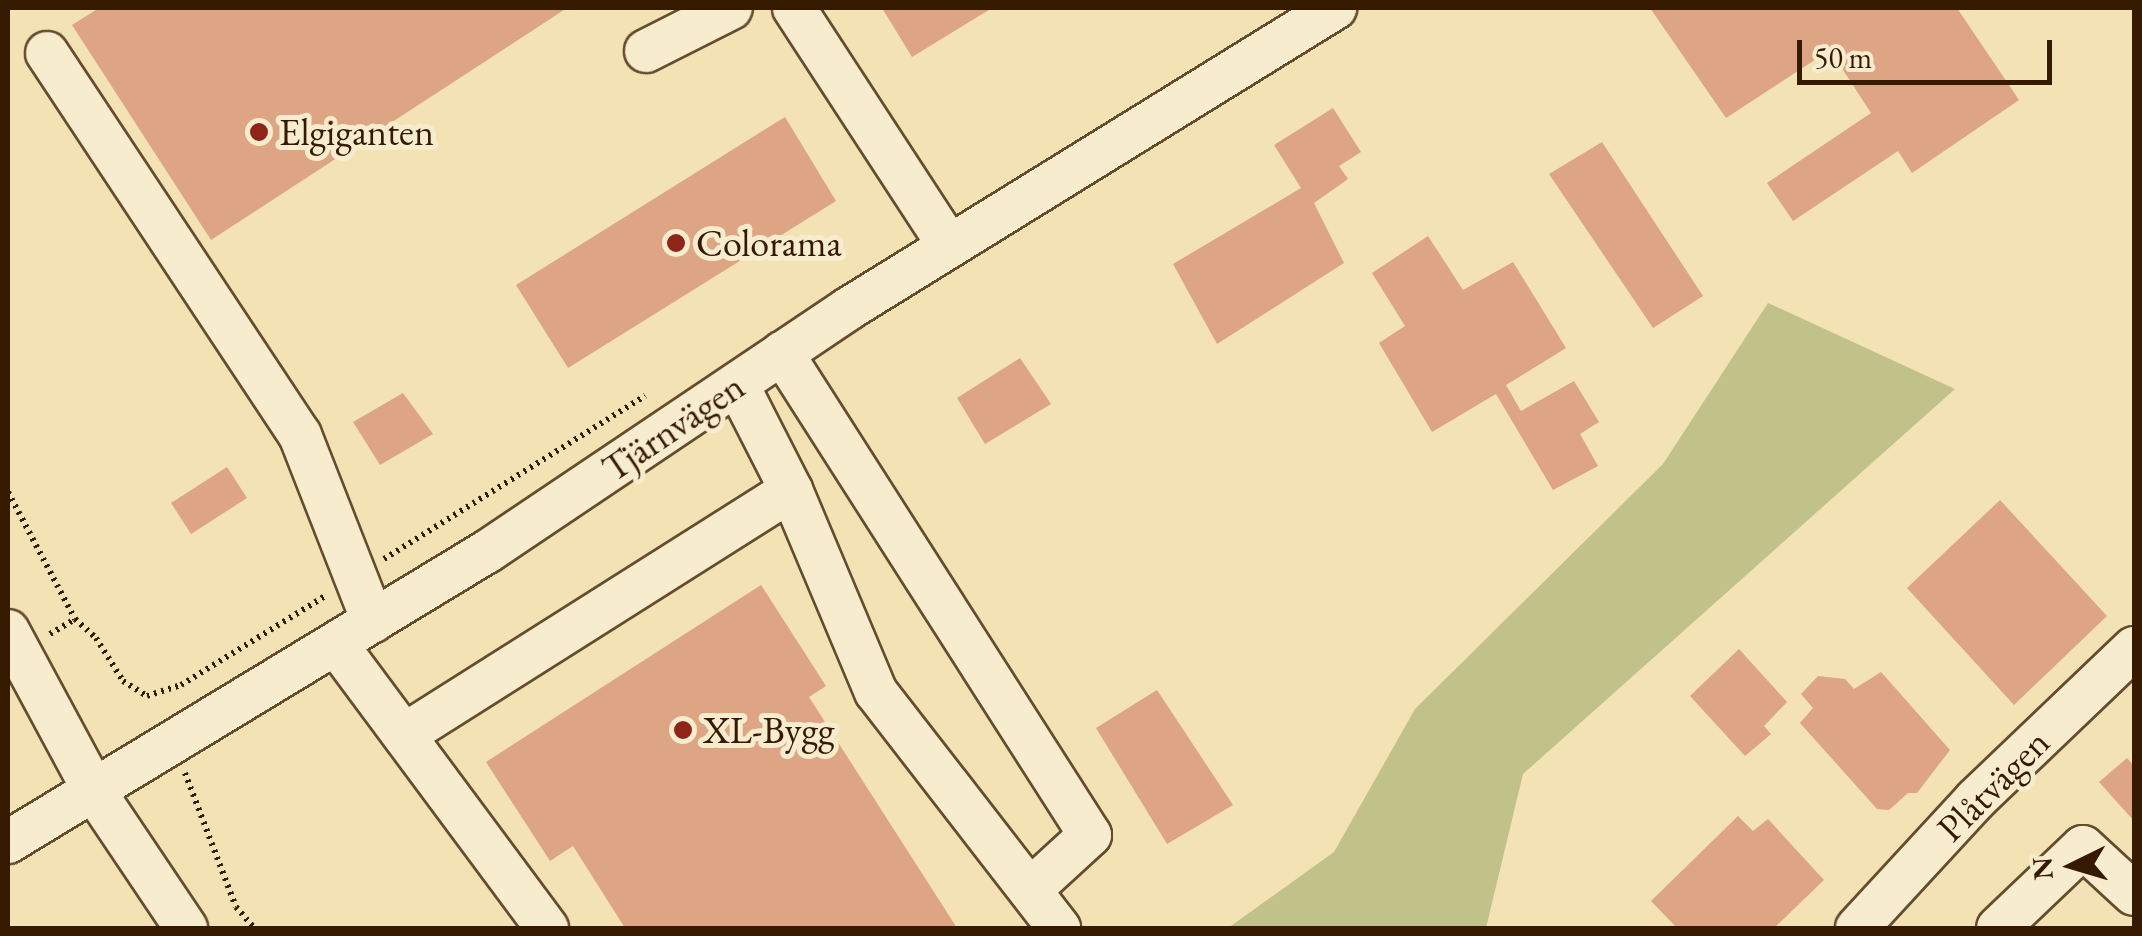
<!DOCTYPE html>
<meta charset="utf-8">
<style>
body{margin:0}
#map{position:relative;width:2142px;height:936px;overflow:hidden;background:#f3e2b3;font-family:"EB Garamond",serif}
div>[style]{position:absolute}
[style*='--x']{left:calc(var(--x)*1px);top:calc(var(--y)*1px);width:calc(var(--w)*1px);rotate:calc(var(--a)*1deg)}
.green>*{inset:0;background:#c0c289}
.building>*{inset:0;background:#dda583}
.path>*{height:6px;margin-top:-3px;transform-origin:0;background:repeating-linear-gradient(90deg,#361a00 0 2.5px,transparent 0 7.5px)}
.roads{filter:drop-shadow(2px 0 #654c2d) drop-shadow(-2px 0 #654c2d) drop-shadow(0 2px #654c2d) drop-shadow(0 -2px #654c2d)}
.minor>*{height:42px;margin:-21px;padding:0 21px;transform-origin:21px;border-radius:21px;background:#f7ecce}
.dots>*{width:28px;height:28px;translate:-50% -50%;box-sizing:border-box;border:5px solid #f7ecce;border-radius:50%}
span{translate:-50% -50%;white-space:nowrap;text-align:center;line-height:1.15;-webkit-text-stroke:10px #f7ecce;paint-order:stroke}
.poi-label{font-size:38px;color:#361a00}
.left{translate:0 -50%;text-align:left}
.street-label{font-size:38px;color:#361a00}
.frame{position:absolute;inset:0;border:10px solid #361a00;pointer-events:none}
.north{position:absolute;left:2022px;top:816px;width:100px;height:100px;-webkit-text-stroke:8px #f7ecce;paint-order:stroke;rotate:265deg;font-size:28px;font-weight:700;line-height:40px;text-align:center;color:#361a00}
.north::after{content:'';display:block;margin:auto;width:35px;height:45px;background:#361a00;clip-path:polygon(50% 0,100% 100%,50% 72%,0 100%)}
.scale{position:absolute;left:1797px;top:40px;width:255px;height:45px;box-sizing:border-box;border:5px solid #361a00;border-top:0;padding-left:12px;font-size:30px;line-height:35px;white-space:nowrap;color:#361a00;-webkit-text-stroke:8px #f7ecce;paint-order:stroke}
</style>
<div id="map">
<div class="green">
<i style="clip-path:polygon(1768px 303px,1955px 389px,1523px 774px,1486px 928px,1228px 928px,1334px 852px,1415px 709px,1663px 464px)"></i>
</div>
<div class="building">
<i style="clip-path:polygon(99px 8px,567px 8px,211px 240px,72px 25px)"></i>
<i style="clip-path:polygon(882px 8px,992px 8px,912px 57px)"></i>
<i style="clip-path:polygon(1650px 8px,1957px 8px,2019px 100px,1912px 173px,1898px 151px,1793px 221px,1767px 183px,1871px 113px,1830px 50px,1726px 118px)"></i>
<i style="clip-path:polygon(1333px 108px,1361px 152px,1339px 166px,1348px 179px,1314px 203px,1344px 263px,1217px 344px,1173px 264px,1301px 188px,1274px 145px)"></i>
<i style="clip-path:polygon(785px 117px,836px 201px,568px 368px,516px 285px)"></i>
<i style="clip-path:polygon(1602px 142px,1703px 296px,1653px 328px,1549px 174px)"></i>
<i style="clip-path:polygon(1428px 236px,1463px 290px,1513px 262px,1566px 348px,1506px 385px,1521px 411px,1574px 381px,1599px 422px,1580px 434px,1598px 466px,1553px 490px,1496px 394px,1432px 432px,1379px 343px,1405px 326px,1372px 273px)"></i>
<i style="clip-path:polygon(1020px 358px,1051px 404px,985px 444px,957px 398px)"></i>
<i style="clip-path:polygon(403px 393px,433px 434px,380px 465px,353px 422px)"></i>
<i style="clip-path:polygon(227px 467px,247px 498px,191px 534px,171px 503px)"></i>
<i style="clip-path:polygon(2000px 500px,2107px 616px,2014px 705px,1907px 588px)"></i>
<i style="clip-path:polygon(761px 585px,826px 686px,809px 697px,957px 928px,625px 928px,573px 846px,550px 861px,486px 762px)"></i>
<i style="clip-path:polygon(1739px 649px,1787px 702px,1764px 726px,1771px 734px,1745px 756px,1690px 696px)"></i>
<i style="clip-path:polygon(1881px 672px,1950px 750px,1917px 793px,1908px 793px,1889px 810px,1877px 809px,1800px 723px,1813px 708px,1801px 694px,1818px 676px,1845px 679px,1854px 689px)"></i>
<i style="clip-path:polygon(1157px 690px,1233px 805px,1167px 844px,1096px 728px)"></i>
<i style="clip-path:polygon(2127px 758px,2134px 766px,2134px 821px,2099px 782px)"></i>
<i style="clip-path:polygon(1738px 816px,1753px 831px,1768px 819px,1824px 880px,1774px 928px,1677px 928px,1651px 901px)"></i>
</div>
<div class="path">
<i style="--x:8;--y:492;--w:144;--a:62.2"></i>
<i style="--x:75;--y:619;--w:28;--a:42"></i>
<i style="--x:96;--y:638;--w:51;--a:57.9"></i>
<i style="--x:123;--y:681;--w:28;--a:32"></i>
<i style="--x:147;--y:696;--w:36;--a:-18"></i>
<i style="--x:181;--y:685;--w:172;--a:-31.7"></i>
<i style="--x:384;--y:559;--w:308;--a:-32"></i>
<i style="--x:50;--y:634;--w:29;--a:-31"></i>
<i style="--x:185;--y:773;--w:143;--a:69.2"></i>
<i style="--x:236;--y:907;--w:28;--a:49"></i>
</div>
<div class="roads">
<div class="minor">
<i style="--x:794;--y:8;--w:284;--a:56.9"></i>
<i style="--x:646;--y:51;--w:95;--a:-26.8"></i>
<i style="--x:47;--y:53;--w:458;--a:56.5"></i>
<i style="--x:300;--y:435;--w:200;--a:68.6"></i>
<i style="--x:782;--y:353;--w:572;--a:57.42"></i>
<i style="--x:1090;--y:835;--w:81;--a:137.5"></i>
<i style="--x:737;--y:384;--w:119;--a:63"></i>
<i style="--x:791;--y:490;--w:219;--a:67.2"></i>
<i style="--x:876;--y:692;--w:299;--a:52.2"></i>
<i style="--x:8;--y:631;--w:182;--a:61.7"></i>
<i style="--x:94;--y:791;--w:165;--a:56.1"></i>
<i style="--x:336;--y:644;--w:354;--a:53.4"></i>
<i style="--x:404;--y:735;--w:458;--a:-32.3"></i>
<i style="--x:8;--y:842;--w:561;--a:-31.23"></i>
<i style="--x:488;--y:551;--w:434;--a:-33.9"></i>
<i style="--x:848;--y:309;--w:573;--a:-31.72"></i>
<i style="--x:1857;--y:928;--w:174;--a:-47.3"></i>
<i style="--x:1975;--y:800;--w:220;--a:-43.7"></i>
<i style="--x:1998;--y:928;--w:117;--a:-43.6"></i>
<i style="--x:2083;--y:847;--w:69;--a:42.7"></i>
</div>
</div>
<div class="dots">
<i style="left:259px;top:132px;background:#8f2418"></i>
<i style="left:676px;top:243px;background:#8f2418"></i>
<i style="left:683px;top:730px;background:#8f2418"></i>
</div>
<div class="poi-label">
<span class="left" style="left:279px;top:132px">Elgiganten</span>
<span class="left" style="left:696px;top:243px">Colorama</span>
<span class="left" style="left:703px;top:730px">XL-Bygg</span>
</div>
<div class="street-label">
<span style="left:673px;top:427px;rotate:-34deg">Tjärnvägen</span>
<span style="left:1993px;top:785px;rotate:-45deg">Plåtvägen</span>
</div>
<div class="frame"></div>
<div class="north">N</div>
<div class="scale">50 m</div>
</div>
